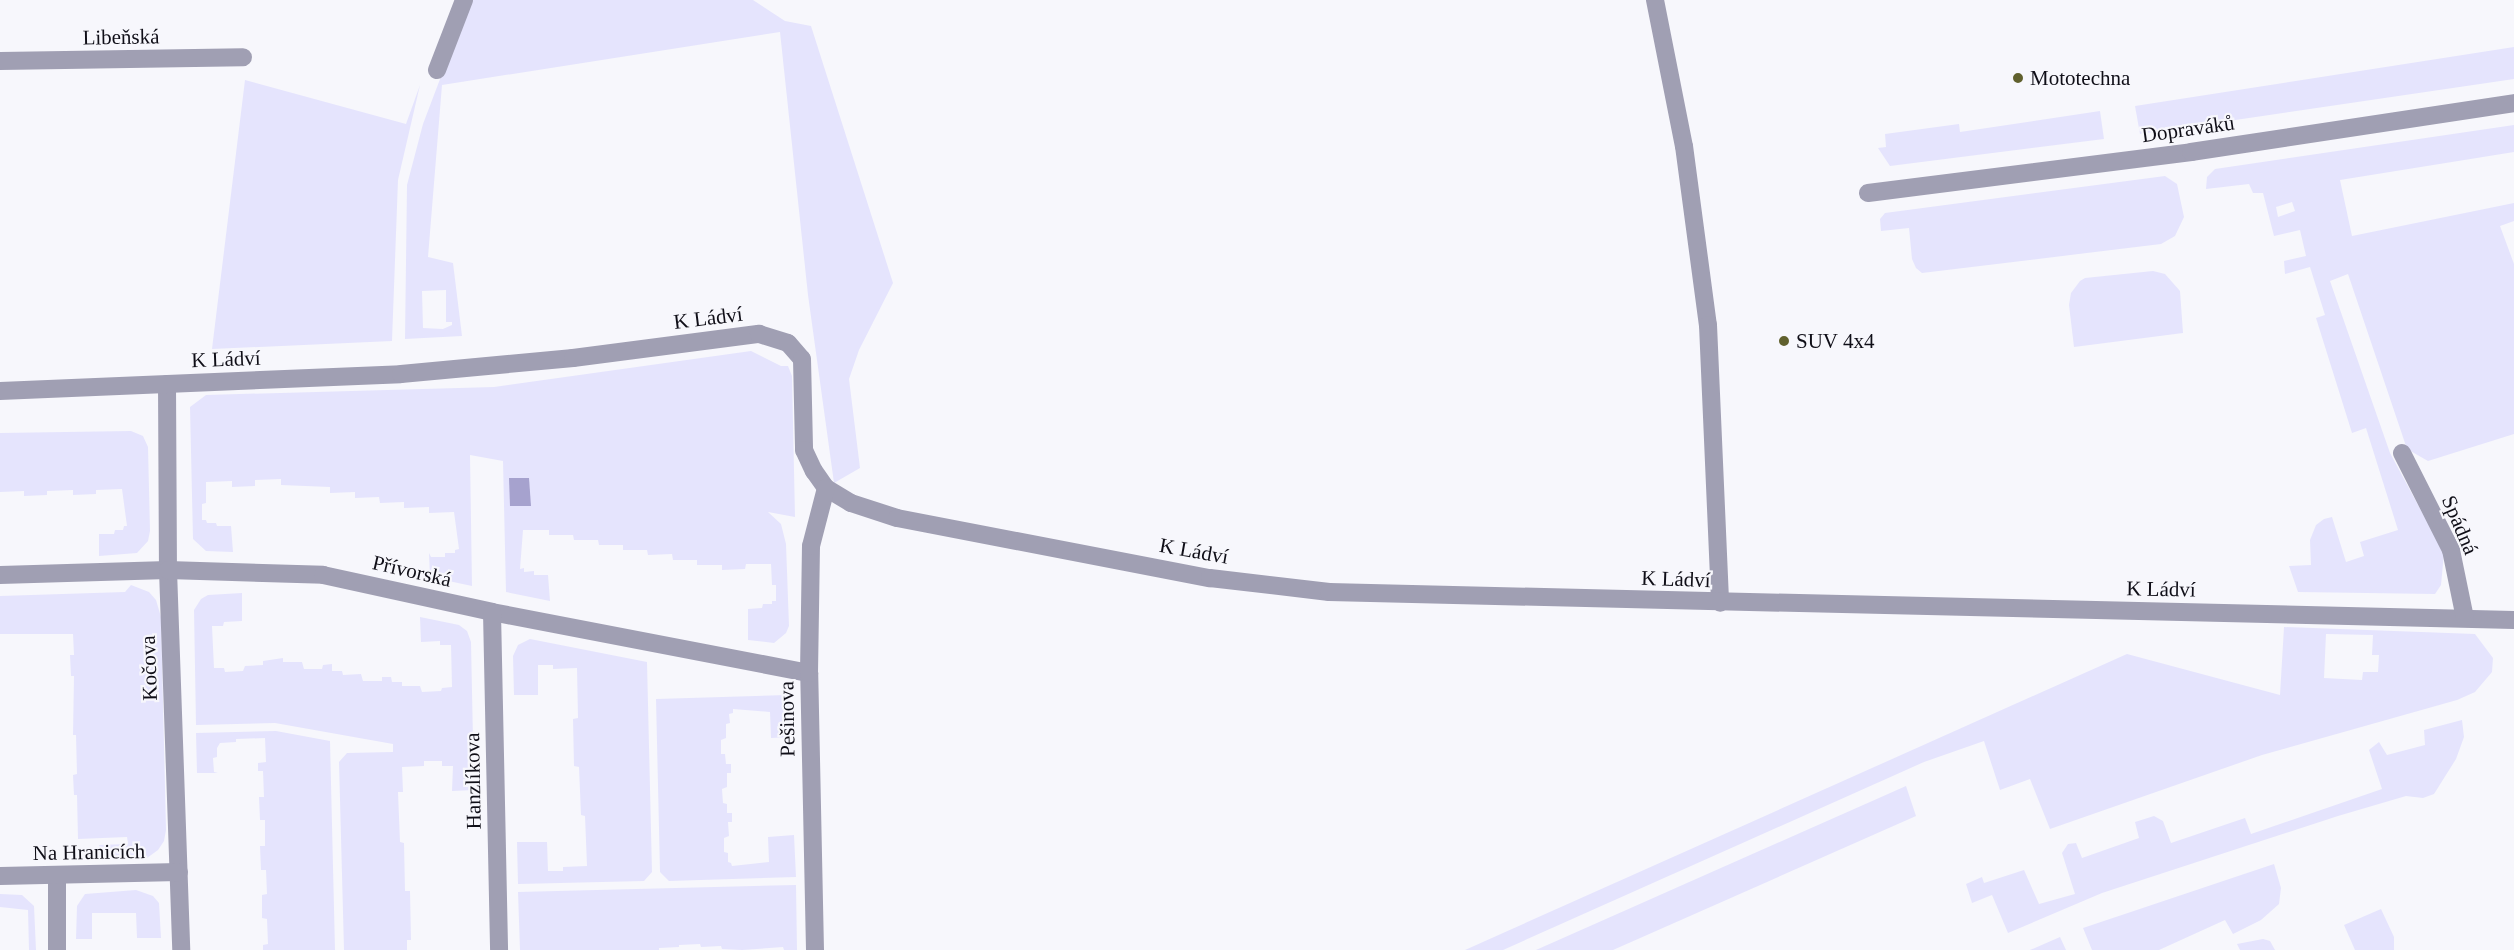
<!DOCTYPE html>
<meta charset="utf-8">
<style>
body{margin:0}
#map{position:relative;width:2514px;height:950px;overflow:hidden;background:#f7f7fc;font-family:Georgia,serif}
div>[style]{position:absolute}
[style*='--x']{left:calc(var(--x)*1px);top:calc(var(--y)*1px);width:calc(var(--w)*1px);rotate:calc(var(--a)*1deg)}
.green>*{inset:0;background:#e5e4fd}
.water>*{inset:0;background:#a6a2ce}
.minor>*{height:18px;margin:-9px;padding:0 9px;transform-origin:9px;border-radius:9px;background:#a09fb3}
.dots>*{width:16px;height:16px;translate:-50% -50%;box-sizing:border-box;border:3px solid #f7f7fc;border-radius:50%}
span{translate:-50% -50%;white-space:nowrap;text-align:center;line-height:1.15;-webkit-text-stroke:4.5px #f7f7fc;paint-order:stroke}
.street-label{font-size:21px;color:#0f0e17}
.poi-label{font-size:21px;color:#0f0e17}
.left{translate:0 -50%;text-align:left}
</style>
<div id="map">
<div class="green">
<i style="clip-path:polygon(evenodd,470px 0,753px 0,785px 21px,811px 26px,893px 283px,859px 350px,849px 379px,860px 468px,834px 483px,808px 295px,780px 32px,442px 85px,428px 257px,453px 263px,462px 336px,405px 339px,407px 185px,423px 124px,470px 0,446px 290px,446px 322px,452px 322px,452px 325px,443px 329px,423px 328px,422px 291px,446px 290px)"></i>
<i style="clip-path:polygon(2514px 47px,2514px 79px,2140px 134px,2135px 106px)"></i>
<i style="clip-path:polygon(245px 80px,406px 124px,420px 85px,398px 180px,392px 341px,212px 349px)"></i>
<i style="clip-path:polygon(2100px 111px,2104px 139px,1890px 166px,1878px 148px,1886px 147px,1885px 134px,1959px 124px,1960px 132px)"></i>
<i style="clip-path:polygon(evenodd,2514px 125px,2514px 152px,2340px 180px,2352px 236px,2514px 203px,2514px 221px,2500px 226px,2514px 264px,2514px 434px,2428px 461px,2407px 449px,2348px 274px,2330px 281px,2390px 453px,2444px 553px,2441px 585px,2435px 594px,2298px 592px,2289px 566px,2311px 565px,2310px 540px,2316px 525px,2324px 519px,2332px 517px,2346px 562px,2364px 556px,2360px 542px,2398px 530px,2366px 428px,2352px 433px,2316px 318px,2325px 315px,2310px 267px,2285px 274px,2284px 261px,2306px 256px,2300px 230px,2274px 236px,2263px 193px,2253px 193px,2249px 184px,2206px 189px,2207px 177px,2215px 169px,2514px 125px,2292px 202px,2295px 211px,2278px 217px,2276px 207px,2292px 202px)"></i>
<i style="clip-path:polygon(2165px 176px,2177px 184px,2184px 217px,2175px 236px,2161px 244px,1922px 273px,1916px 268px,1912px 259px,1909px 228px,1881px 231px,1880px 219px,1885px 213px)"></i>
<i style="clip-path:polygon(2153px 271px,2165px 274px,2180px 291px,2183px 333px,2074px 347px,2069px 305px,2071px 293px,2080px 281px,2085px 278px)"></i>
<i style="clip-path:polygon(751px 351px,781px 366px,788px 366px,792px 376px,795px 517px,768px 512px,781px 524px,786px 544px,789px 626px,786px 633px,774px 643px,748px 640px,748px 609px,762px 608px,763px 604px,772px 604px,772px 601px,776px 601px,776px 585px,772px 585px,771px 564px,746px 564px,745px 569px,722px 570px,722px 565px,697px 565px,697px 560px,673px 560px,672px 554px,648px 555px,647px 550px,623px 550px,623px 545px,599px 545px,598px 540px,574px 540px,573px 535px,549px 535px,549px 530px,523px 530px,520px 569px,524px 568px,524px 572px,534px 571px,534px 575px,548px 575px,550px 601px,506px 592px,503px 461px,470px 455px,472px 586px,430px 577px,429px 553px,431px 557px,445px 557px,445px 553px,455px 553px,455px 550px,459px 549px,454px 512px,429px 513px,429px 507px,404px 508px,404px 502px,380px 503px,379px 497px,355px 498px,355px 492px,330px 493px,330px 487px,281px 485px,281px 479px,255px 480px,255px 486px,232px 487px,232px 481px,206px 482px,206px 503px,202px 504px,202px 520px,206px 520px,207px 523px,216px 523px,217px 526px,231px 526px,233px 552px,206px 551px,193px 539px,190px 407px,206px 395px,494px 387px)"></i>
<i style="clip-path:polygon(131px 431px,143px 436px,148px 447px,150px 531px,148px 541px,137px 553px,99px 556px,99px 534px,114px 534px,115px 530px,123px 530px,124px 526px,127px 526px,122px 489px,96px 490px,96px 494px,73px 495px,73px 490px,47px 491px,47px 495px,24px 496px,24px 491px,0 492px,0 433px)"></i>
<i style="clip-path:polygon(131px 585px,149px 592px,156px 600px,161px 617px,166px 830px,164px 841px,158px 850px,147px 858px,114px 860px,105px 858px,99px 845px,128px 844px,127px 837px,78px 839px,77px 795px,74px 795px,73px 775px,77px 774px,76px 735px,73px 735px,74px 676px,71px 676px,70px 655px,74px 655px,73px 634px,0 634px,0 596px,125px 592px)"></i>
<i style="clip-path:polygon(242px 593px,242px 621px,224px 622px,223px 626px,212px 626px,214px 668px,224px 668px,225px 672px,243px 671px,245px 666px,263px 665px,263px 661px,283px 658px,283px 662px,302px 662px,304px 669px,322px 669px,323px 665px,332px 664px,332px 671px,342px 671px,343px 675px,361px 674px,363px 681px,382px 681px,382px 677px,391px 677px,392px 682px,402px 682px,402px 686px,420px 686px,422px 692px,441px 691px,442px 688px,452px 687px,451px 645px,440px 645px,440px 641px,421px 642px,420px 617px,459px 625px,467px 631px,471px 642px,474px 790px,452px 791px,453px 766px,442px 766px,442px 761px,424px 761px,424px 766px,402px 767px,403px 792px,398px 792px,400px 842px,404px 843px,405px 891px,410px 891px,411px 940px,407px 940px,407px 950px,344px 950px,339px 762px,347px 753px,393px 752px,393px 744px,275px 723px,196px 725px,194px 610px,201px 599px,208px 595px)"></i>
<i style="clip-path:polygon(evenodd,2284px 627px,2475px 634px,2493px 658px,2492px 672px,2475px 692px,2457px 700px,2262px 755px,2050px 829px,2030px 779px,2000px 790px,1984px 741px,1924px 762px,1503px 950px,1465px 950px,2127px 654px,2280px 695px,2284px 627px,2326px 634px,2373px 635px,2372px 655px,2379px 655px,2378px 672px,2363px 672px,2362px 680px,2324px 678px,2326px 634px)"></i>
<i style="clip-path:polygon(530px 639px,647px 662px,652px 872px,644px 881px,518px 884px,517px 842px,547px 842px,548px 871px,563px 871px,563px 867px,587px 866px,585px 816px,581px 815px,579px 767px,574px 766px,573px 719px,578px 718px,577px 668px,553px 669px,553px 665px,538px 665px,538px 695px,514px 695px,513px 656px,518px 645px)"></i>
<i style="clip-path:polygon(787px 695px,791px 709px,792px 737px,771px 738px,770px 712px,733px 709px,733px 713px,729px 714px,730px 723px,726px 724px,726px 738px,721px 740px,721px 754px,725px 754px,726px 764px,731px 764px,731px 773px,727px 773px,727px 787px,722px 789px,723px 803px,727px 804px,727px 813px,732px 813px,732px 822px,728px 822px,729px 836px,724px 838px,724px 852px,728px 853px,728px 862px,731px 863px,732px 866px,769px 862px,768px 837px,794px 835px,796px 877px,669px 881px,660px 872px,656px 699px)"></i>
<i style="clip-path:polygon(2462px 720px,2464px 737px,2456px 759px,2434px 794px,2423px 798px,2406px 796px,2338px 816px,2102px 893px,2008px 933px,1992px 895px,1972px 903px,1966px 884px,1982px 877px,1984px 883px,2024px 870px,2039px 904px,2075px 894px,2062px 853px,2068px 844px,2076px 843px,2082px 858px,2139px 838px,2135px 822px,2154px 816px,2163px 821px,2171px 843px,2245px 818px,2251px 834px,2382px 789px,2369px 750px,2379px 742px,2387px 755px,2425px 745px,2424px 730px)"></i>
<i style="clip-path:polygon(276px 731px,330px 741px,335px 950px,263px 950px,263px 945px,268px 944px,267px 919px,262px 918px,262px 895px,267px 894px,266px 870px,261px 870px,260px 846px,265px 846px,265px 820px,260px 820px,259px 797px,264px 797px,263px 771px,258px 771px,258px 763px,266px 762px,265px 738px,236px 739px,236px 742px,220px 743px,217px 748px,217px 757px,213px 758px,214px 772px,218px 773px,197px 773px,196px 733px)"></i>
<i style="clip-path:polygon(1906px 786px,1916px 816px,1613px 950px,1536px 950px)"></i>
<i style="clip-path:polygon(2274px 864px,2281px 888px,2279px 904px,2261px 920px,2233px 934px,2225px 920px,2159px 950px,2092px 950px,2083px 928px)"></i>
<i style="clip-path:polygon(796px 885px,797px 950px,784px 950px,783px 947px,742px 950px,722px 949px,721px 946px,701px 947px,700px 944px,679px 945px,679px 947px,659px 948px,659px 950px,520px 950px,518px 892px)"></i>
<i style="clip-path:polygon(136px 890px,153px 896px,159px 903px,161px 938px,137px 938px,136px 913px,92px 913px,92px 939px,76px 939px,77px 906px,85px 894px)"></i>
<i style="clip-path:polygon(0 894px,22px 895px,34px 906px,36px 950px,29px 950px,28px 910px,0 907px)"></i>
<i style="clip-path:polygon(2381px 909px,2394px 937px,2394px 950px,2355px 950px,2344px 925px)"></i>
<i style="clip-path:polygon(2060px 937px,2066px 950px,2030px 950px)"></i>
<i style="clip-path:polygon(2263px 939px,2270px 941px,2275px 950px,2240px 950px,2237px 944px)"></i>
</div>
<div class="water">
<i style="clip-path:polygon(509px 478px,529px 478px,531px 506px,510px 506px)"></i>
</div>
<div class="minor">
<i style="--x:1655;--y:0;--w:149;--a:78.8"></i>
<i style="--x:1684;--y:146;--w:181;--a:82.4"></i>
<i style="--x:1708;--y:325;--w:278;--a:87.5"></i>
<i style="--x:0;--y:61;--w:243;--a:-0.9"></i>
<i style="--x:437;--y:70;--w:75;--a:-68.9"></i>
<i style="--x:1868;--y:193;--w:326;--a:-7.2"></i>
<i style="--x:2191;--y:152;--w:327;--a:-8.6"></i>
<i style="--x:167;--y:384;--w:186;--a:89.7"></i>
<i style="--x:168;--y:570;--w:380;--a:88"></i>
<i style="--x:0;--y:391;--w:401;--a:-2.4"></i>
<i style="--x:401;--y:374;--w:173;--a:-5.3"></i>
<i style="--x:573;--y:358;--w:188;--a:-7.4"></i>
<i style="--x:759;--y:334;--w:30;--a:17"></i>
<i style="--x:788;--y:343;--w:21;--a:49"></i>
<i style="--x:802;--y:359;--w:91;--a:88.7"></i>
<i style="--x:804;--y:450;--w:23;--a:65"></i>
<i style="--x:814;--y:471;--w:21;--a:55"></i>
<i style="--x:826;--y:488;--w:29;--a:31"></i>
<i style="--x:851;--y:503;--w:48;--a:18.1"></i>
<i style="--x:897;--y:518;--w:319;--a:10.9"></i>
<i style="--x:1210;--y:578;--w:120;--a:6.7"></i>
<i style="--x:1329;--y:592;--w:1185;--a:1.35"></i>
<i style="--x:2402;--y:453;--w:109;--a:63.2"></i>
<i style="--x:2451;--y:550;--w:69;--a:78.4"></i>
<i style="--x:0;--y:575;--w:168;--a:-1.7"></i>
<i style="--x:168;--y:570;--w:155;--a:1.8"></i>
<i style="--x:323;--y:575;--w:173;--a:12.3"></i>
<i style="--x:492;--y:612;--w:323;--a:10.9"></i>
<i style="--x:492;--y:612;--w:338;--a:88.8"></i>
<i style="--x:57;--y:875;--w:75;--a:90"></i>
<i style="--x:0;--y:876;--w:179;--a:-1.3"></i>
<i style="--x:815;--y:950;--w:277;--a:-91.2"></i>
<i style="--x:809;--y:673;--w:127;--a:-89.1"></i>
<i style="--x:811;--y:546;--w:60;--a:-75.5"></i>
</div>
<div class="dots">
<i style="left:2018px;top:78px;background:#60602d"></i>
<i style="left:1784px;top:341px;background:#60602d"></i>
</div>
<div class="street-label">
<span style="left:121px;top:37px;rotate:-1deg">Libeňská</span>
<span style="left:2188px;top:129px;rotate:-8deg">Dopraváků</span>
<span style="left:708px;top:318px;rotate:-7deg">K Ládví</span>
<span style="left:226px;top:359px;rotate:-2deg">K Ládví</span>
<span style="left:2460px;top:525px;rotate:67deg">Spádná</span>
<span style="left:1194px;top:551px;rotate:10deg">K Ládví</span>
<span style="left:412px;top:571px;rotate:13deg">Přívorská</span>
<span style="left:1676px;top:579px;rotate:2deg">K Ládví</span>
<span style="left:2161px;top:589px;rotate:1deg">K Ládví</span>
<span style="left:149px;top:668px;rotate:-92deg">Kočova</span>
<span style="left:787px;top:719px;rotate:-91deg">Pešinova</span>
<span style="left:473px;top:781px;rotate:-91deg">Hanzlíkova</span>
<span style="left:89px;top:852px;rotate:-1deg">Na Hranicích</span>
</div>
<div class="poi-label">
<span class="left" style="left:2030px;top:78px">Mototechna</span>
<span class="left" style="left:1796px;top:341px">SUV 4x4</span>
</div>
</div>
